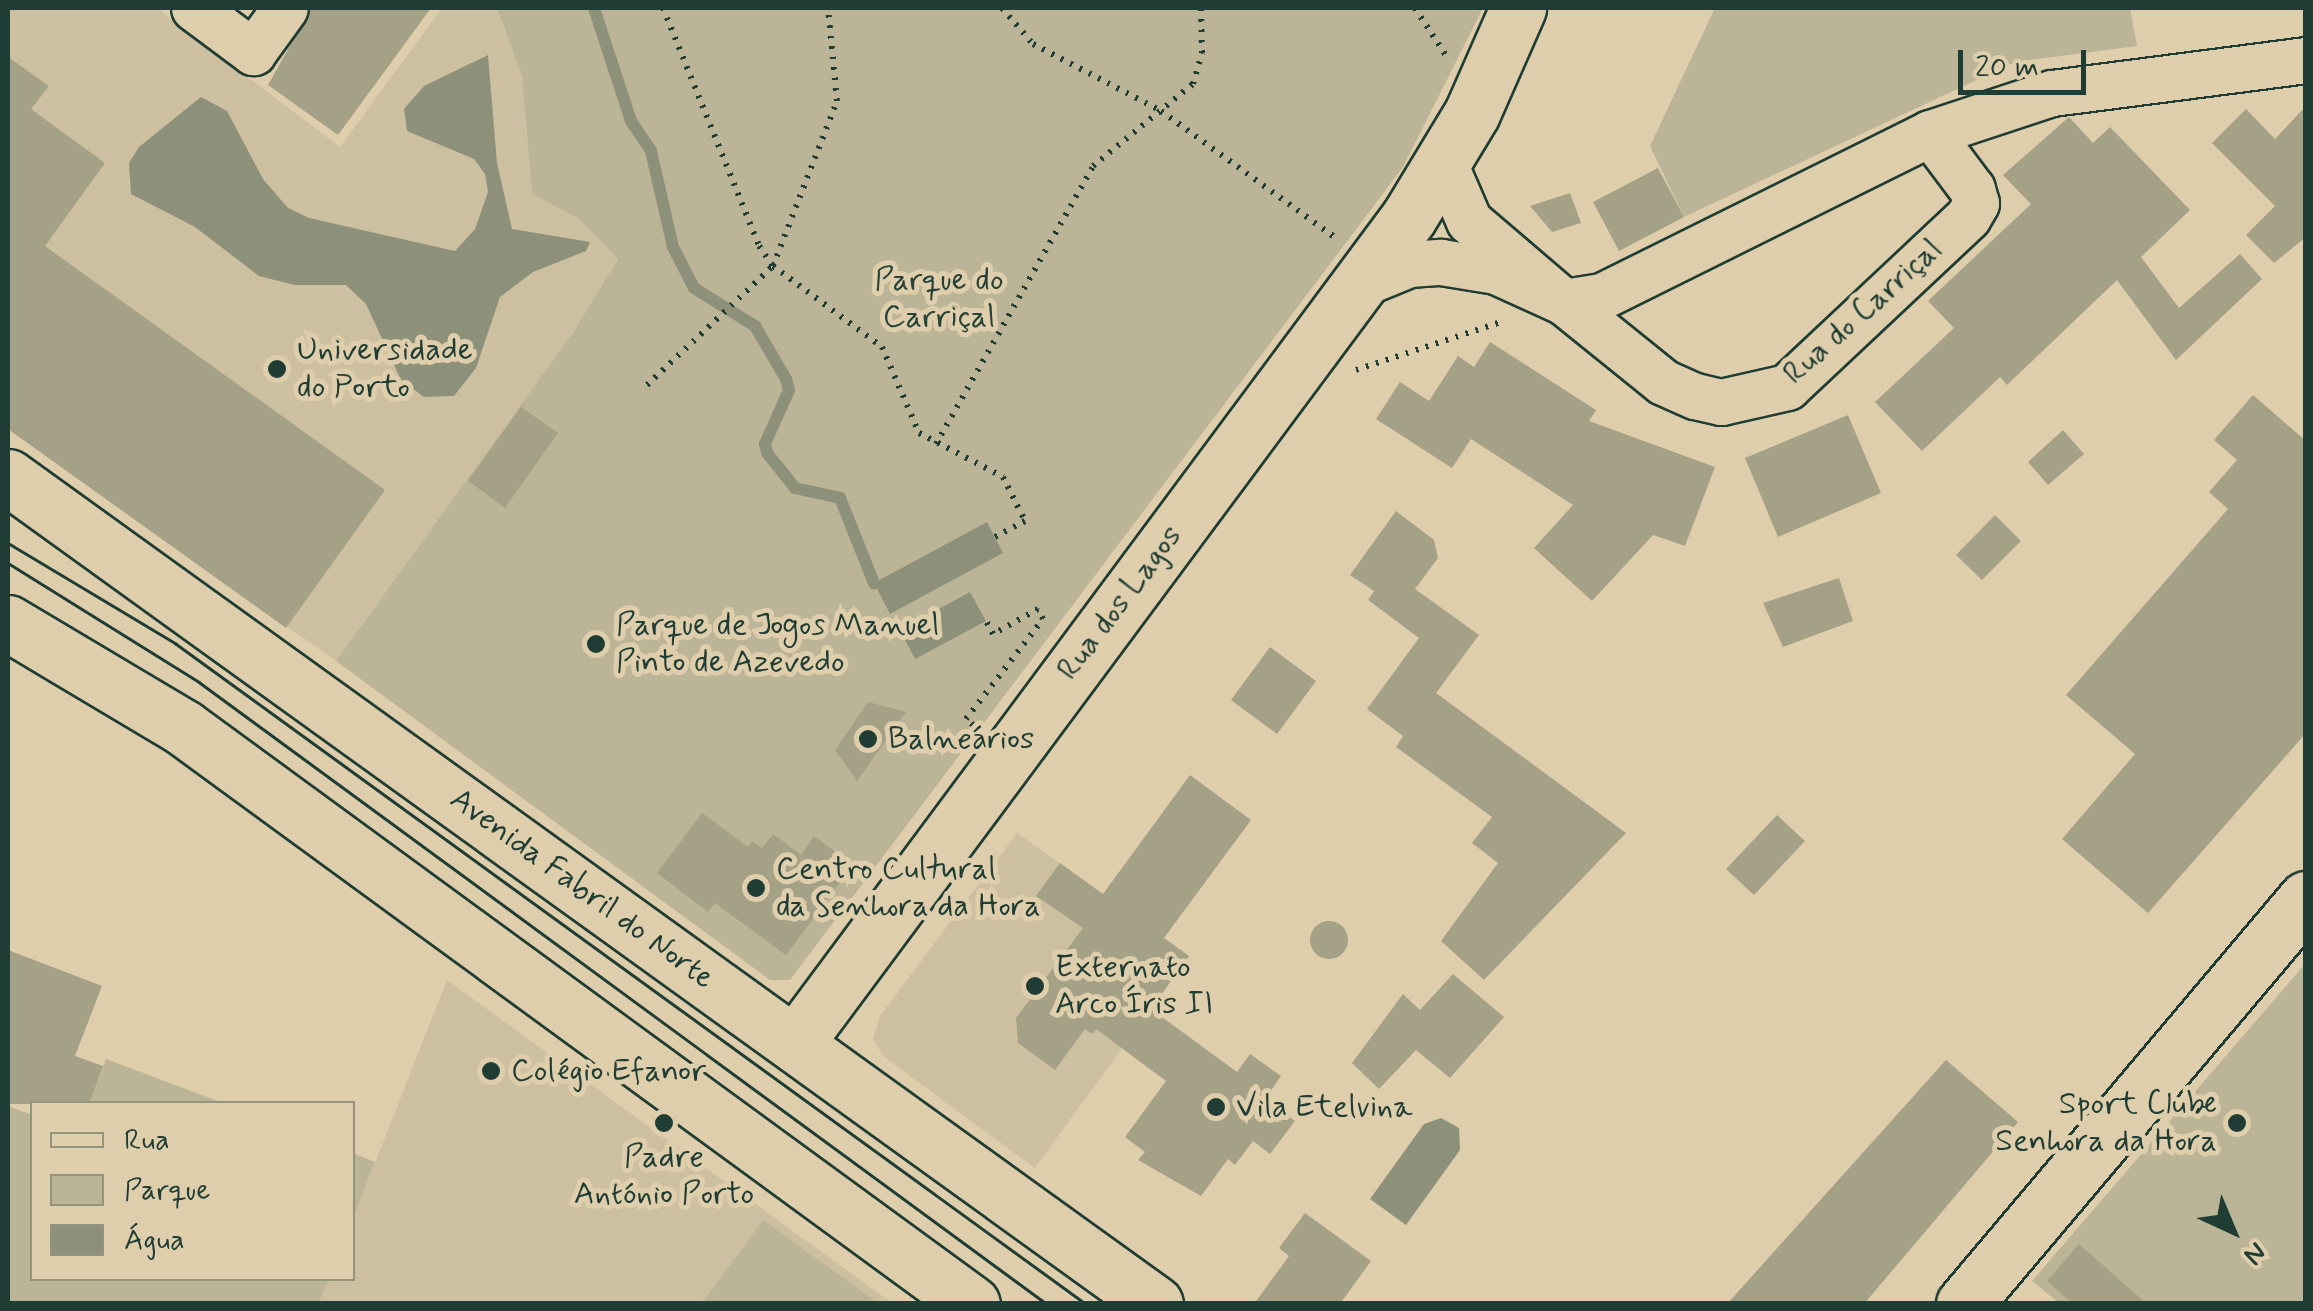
<!DOCTYPE html>
<meta charset="utf-8">
<style>
body{margin:0}
#map{position:relative;width:2313px;height:1311px;overflow:hidden;background:#dfceab;font-family:Mynerve,sans-serif}
div>[style]{position:absolute}
[style*='--x']{left:calc(var(--x)*1px);top:calc(var(--y)*1px);width:calc(var(--w)*1px);rotate:calc(var(--a)*1deg)}
.built>*{inset:0;background:#cdc0a0}
.green>*{inset:0;background:#bcb496}
.water>*{inset:0;background:#8e9179}
.stream>*{height:12px;margin:-6px;padding:0 6px;transform-origin:6px;border-radius:6px;background:#8e9179}
.building>*{inset:0;background:#a4a186}
.round{border-radius:50%}
.path>*{height:6px;margin-top:-3px;transform-origin:0;background:repeating-linear-gradient(90deg,#1f3d34 0 2.5px,transparent 0 10.5px)}
.roads{filter:drop-shadow(2px 0 #1f3d34) drop-shadow(-2px 0 #1f3d34) drop-shadow(0 2px #1f3d34) drop-shadow(0 -2px #1f3d34)}
.street>*{height:45px;margin:-22.5px;padding:0 22.5px;transform-origin:22.5px;border-radius:22.5px;background:#dfceab}
.secondary>*{height:55px;margin:-27.5px;padding:0 27.5px;transform-origin:27.5px;border-radius:27.5px;background:#dfceab}
.tram>*{height:2.5px;margin:-1.25px;padding:0 1.25px;transform-origin:1.25px;border-radius:1.25px;background:#1f3d34}
.dots>*{width:28px;height:28px;translate:-50% -50%;box-sizing:border-box;border:5px solid #dfceab;border-radius:50%}
span{translate:-50% -50%;white-space:nowrap;text-align:center;line-height:1.15;-webkit-text-stroke:10px #dfceab;paint-order:stroke}
.park-label{font-size:32px;color:#274339}
.street-label{font-size:32px;color:#1f3d34}
.poi-label{font-size:32px;color:#1f3d34}
.left{translate:0 -50%;text-align:left}
.right{translate:-100% -50%;text-align:right}
.frame{position:absolute;inset:0;border:10px solid #1f3d34;pointer-events:none}
.legend{position:absolute;left:30px;top:1101px;width:325px;height:180px;box-sizing:border-box;background:#dfceab;border:2px solid #92947b;margin:0;padding:12px 18px;list-style:none;font-size:30px;color:#1f3d34}
.legend li{display:flex;align-items:center;gap:20px;height:50px}
.legend b{width:50px;border:2px solid #92947b}
.north{position:absolute;left:2183px;top:1181px;width:100px;height:100px;-webkit-text-stroke:8px #dfceab;paint-order:stroke;rotate:136deg;font-size:28px;font-weight:700;line-height:40px;text-align:center;color:#1f3d34}
.north::after{content:'';display:block;margin:auto;width:35px;height:45px;background:#1f3d34;clip-path:polygon(50% 0,100% 100%,50% 72%,0 100%)}
.scale{position:absolute;left:1958px;top:50px;width:128px;height:45px;box-sizing:border-box;border:5px solid #1f3d34;border-top:0;padding-left:12px;font-size:30px;line-height:35px;white-space:nowrap;color:#1f3d34;-webkit-text-stroke:8px #dfceab;paint-order:stroke}
</style>
<div id="map">
<div class="built">
<i style="clip-path:polygon(8px 8px,157px 8px,340px 147px,442px 8px,497px 8px,522px 76px,532px 194px,579px 219px,618px 259px,574px 331px,336px 661px,8px 429px)"></i>
<i style="clip-path:polygon(1017px 833px,1189px 956px,1035px 1168px,884px 1057px,873px 1039px,880px 1016px)"></i>
<i style="clip-path:polygon(447px 980px,892px 1303px,319px 1304px,329px 1279px,352px 1278px,353px 1219px)"></i>
</div>
<div class="green">
<i style="clip-path:polygon(497px 8px,1483px 8px,1403px 167px,790px 980px,770px 980px,336px 661px,574px 331px,618px 259px,579px 219px,532px 194px,522px 76px)"></i>
<i style="clip-path:polygon(1715px 8px,2130px 8px,2137px 46px,2015px 62px,1684px 217px,1650px 146px)"></i>
<i style="clip-path:polygon(2305px 964px,2305px 1303px,2059px 1303px,2032px 1281px)"></i>
<i style="clip-path:polygon(106px 1059px,223px 1103px,89px 1103px)"></i>
<i style="clip-path:polygon(8px 1106px,32px 1115px,32px 1278px,329px 1279px,319px 1303px,8px 1303px)"></i>
<i style="clip-path:polygon(353px 1153px,375px 1162px,353px 1219px)"></i>
<i style="clip-path:polygon(763px 1220px,878px 1303px,702px 1303px)"></i>
</div>
<div class="water">
<i style="clip-path:polygon(488px 55px,497px 163px,512px 229px,590px 242px,586px 251px,533px 272px,500px 297px,476px 368px,454px 396px,424px 397px,401px 380px,366px 304px,346px 285px,295px 285px,259px 276px,195px 227px,131px 194px,129px 163px,139px 147px,201px 97px,227px 111px,263px 179px,288px 208px,309px 218px,455px 251px,475px 229px,488px 192px,485px 174px,474px 159px,407px 131px,404px 109px,424px 86px)"></i>
<i style="clip-path:polygon(987px 522px,1003px 553px,890px 614px,874px 583px)"></i>
<i style="clip-path:polygon(970px 592px,986px 621px,915px 659px,900px 630px)"></i>
<i style="clip-path:polygon(1441px 1118px,1459px 1128px,1460px 1150px,1406px 1225px,1370px 1199px,1424px 1124px)"></i>
</div>
<div class="stream">
<i style="--x:594;--y:8;--w:119;--a:71.9"></i>
<i style="--x:631;--y:121;--w:36;--a:56"></i>
<i style="--x:651;--y:151;--w:98;--a:77.1"></i>
<i style="--x:673;--y:247;--w:46;--a:62.9"></i>
<i style="--x:694;--y:288;--w:72;--a:31.9"></i>
<i style="--x:755;--y:326;--w:61;--a:59.7"></i>
<i style="--x:786;--y:379;--w:11;--a:75"></i>
<i style="--x:789;--y:390;--w:59;--a:114"></i>
<i style="--x:765;--y:444;--w:9;--a:77"></i>
<i style="--x:767;--y:453;--w:45;--a:51.3"></i>
<i style="--x:795;--y:488;--w:46;--a:12.5"></i>
<i style="--x:840;--y:498;--w:92;--a:68.2"></i>
</div>
<div class="building">
<i style="clip-path:polygon(311px 8px,431px 8px,338px 135px,268px 85px)"></i>
<i style="clip-path:polygon(8px 57px,49px 86px,31px 109px,105px 163px,45px 246px,385px 490px,286px 628px,8px 429px)"></i>
<i style="clip-path:polygon(2306px 106px,2306px 237px,2274px 263px,2246px 235px,2275px 206px,2212px 143px,2246px 109px,2275px 139px)"></i>
<i style="clip-path:polygon(2069px 117px,2093px 143px,2110px 127px,2190px 210px,2141px 257px,2179px 308px,2240px 254px,2262px 279px,2176px 360px,2117px 280px,2007px 385px,2000px 377px,1922px 451px,1875px 402px,1954px 328px,1928px 301px,2031px 204px,2003px 175px)"></i>
<i style="clip-path:polygon(1658px 168px,1684px 217px,1619px 251px,1593px 202px)"></i>
<i style="clip-path:polygon(1570px 193px,1581px 223px,1552px 232px,1530px 206px)"></i>
<i style="clip-path:polygon(1490px 342px,1596px 410px,1589px 421px,1715px 467px,1685px 546px,1653px 535px,1592px 601px,1534px 548px,1573px 505px,1471px 439px,1452px 468px,1376px 419px,1400px 382px,1429px 401px,1458px 356px,1474px 367px)"></i>
<i style="clip-path:polygon(2253px 395px,2306px 441px,2306px 733px,2148px 913px,2062px 839px,2135px 754px,2066px 695px,2228px 509px,2209px 492px,2237px 460px,2214px 440px)"></i>
<i style="clip-path:polygon(521px 407px,558px 433px,505px 508px,468px 481px)"></i>
<i style="clip-path:polygon(1848px 415px,1881px 493px,1778px 537px,1745px 458px)"></i>
<i style="clip-path:polygon(2063px 430px,2084px 454px,2048px 485px,2028px 462px)"></i>
<i style="clip-path:polygon(1396px 511px,1434px 540px,1438px 558px,1415px 589px,1479px 635px,1436px 693px,1626px 833px,1484px 980px,1441px 941px,1498px 863px,1472px 843px,1492px 817px,1396px 747px,1403px 736px,1367px 709px,1419px 638px,1368px 600px,1374px 591px,1350px 575px)"></i>
<i style="clip-path:polygon(1995px 515px,2021px 541px,1982px 580px,1956px 555px)"></i>
<i style="clip-path:polygon(1839px 578px,1853px 621px,1783px 647px,1763px 603px)"></i>
<i style="clip-path:polygon(1270px 647px,1316px 681px,1277px 734px,1231px 700px)"></i>
<i style="clip-path:polygon(868px 702px,906px 712px,857px 781px,835px 750px)"></i>
<i style="clip-path:polygon(1190px 775px,1251px 820px,1164px 938px,1189px 956px,1151px 1009px,1237px 1072px,1250px 1054px,1281px 1076px,1265px 1099px,1295px 1121px,1270px 1154px,1253px 1141px,1235px 1165px,1228px 1159px,1201px 1196px,1138px 1160px,1145px 1152px,1125px 1137px,1166px 1081px,1096px 1029px,1092px 1034px,1085px 1029px,1055px 1070px,1018px 1043px,1016px 1018px,1083px 928px,1036px 896px,1060px 863px,1103px 894px)"></i>
<i style="clip-path:polygon(702px 813px,748px 847px,752px 841px,762px 848px,773px 834px,801px 855px,814px 836px,853px 865px,786px 955px,715px 903px,708px 912px,657px 873px)"></i>
<i style="clip-path:polygon(1777px 815px,1805px 841px,1754px 895px,1726px 869px)"></i>
<i class="round" style="left:1310px;top:921px;width:38px;height:38px"></i>
<i style="clip-path:polygon(8px 950px,102px 986px,75px 1056px,103px 1066px,89px 1104px,8px 1104px)"></i>
<i style="clip-path:polygon(1453px 974px,1504px 1017px,1450px 1078px,1416px 1050px,1379px 1089px,1352px 1063px,1403px 994px,1420px 1010px)"></i>
<i style="clip-path:polygon(1946px 1060px,2018px 1122px,1864px 1304px,1727px 1304px)"></i>
<i style="clip-path:polygon(1305px 1213px,1371px 1261px,1340px 1304px,1254px 1304px,1289px 1256px,1279px 1248px)"></i>
<i style="clip-path:polygon(2079px 1244px,2147px 1304px,2073px 1304px,2047px 1281px)"></i>
</div>
<div class="path">
<i style="--x:663;--y:8;--w:257;--a:68"></i>
<i style="--x:759;--y:246;--w:24;--a:55"></i>
<i style="--x:773;--y:266;--w:136;--a:36.6"></i>
<i style="--x:882;--y:347;--w:94;--a:66.7"></i>
<i style="--x:919;--y:433;--w:95;--a:27.6"></i>
<i style="--x:1003;--y:477;--w:49;--a:63.4"></i>
<i style="--x:1025;--y:521;--w:34;--a:152"></i>
<i style="--x:1002;--y:8;--w:48;--a:49.3"></i>
<i style="--x:1033;--y:44;--w:144;--a:27.6"></i>
<i style="--x:1161;--y:111;--w:216;--a:36"></i>
<i style="--x:1415;--y:8;--w:59;--a:56.9"></i>
<i style="--x:1356;--y:370;--w:153;--a:-18.3"></i>
<i style="--x:647;--y:385;--w:173;--a:-43.4"></i>
<i style="--x:773;--y:266;--w:177;--a:-68.8"></i>
<i style="--x:837;--y:101;--w:93;--a:-95.5"></i>
<i style="--x:936;--y:444;--w:319;--a:-60.5"></i>
<i style="--x:1093;--y:166;--w:129;--a:-39.4"></i>
<i style="--x:1193;--y:84;--w:32;--a:-74"></i>
<i style="--x:1202;--y:53;--w:45;--a:-91.3"></i>
<i style="--x:973;--y:725;--w:9;--a:-139"></i>
<i style="--x:966;--y:719;--w:126;--a:-52.4"></i>
<i style="--x:1043;--y:619;--w:11;--a:-117"></i>
<i style="--x:1038;--y:609;--w:51;--a:150.9"></i>
<i style="--x:993;--y:634;--w:15;--a:-118"></i>
</div>
<div class="roads">
<div class="street">
<i style="--x:194;--y:8;--w:74;--a:36.7"></i>
<i style="--x:253;--y:52;--w:54;--a:-54"></i>
<i style="--x:1363;--y:283;--w:50;--a:-22.4"></i>
<i style="--x:1409;--y:264;--w:32;--a:-4"></i>
<i style="--x:1441;--y:262;--w:56;--a:9.3"></i>
<i style="--x:1496;--y:271;--w:75;--a:24.5"></i>
<i style="--x:1564;--y:302;--w:125;--a:-139.5"></i>
<i style="--x:1469;--y:221;--w:63;--a:-113.3"></i>
<i style="--x:1564;--y:302;--w:38;--a:-9"></i>
<i style="--x:1602;--y:296;--w:366;--a:-26.4"></i>
<i style="--x:1930;--y:133;--w:128;--a:-18.2"></i>
<i style="--x:2052;--y:93;--w:256;--a:-7.4"></i>
<i style="--x:1564;--y:302;--w:127;--a:38.9"></i>
<i style="--x:1663;--y:382;--w:35;--a:24"></i>
<i style="--x:1695;--y:396;--w:27;--a:13"></i>
<i style="--x:1721;--y:402;--w:68;--a:-12.8"></i>
<i style="--x:1787;--y:387;--w:248;--a:-43.2"></i>
<i style="--x:1968;--y:217;--w:16;--a:-60"></i>
<i style="--x:1976;--y:203;--w:15;--a:-106"></i>
<i style="--x:1972;--y:189;--w:70;--a:-126.9"></i>
</div>
<div class="secondary">
<i style="--x:8;--y:477;--w:1414;--a:35.79"></i>
<i style="--x:8;--y:623;--w:205;--a:30.8"></i>
<i style="--x:184;--y:728;--w:976;--a:36.17"></i>
<i style="--x:796;--y:1042;--w:1028;--a:-53.39"></i>
<i style="--x:1409;--y:217;--w:122;--a:-58.8"></i>
<i style="--x:1472;--y:113;--w:115;--a:-66.3"></i>
<i style="--x:1964;--y:1304;--w:530;--a:-49.82"></i>
</div>
</div>
<div class="tram">
<i style="--x:8;--y:543;--w:195;--a:30.9"></i>
<i style="--x:175;--y:643;--w:1126;--a:35.96"></i>
<i style="--x:8;--y:563;--w:225;--a:31.9"></i>
<i style="--x:199;--y:682;--w:1052;--a:36.26"></i>
</div>
<div class="dots">
<i style="left:277px;top:369px;background:#1f3d34"></i>
<i style="left:596px;top:644px;background:#1f3d34"></i>
<i style="left:868px;top:739px;background:#1f3d34"></i>
<i style="left:756px;top:888px;background:#1f3d34"></i>
<i style="left:1035px;top:986px;background:#1f3d34"></i>
<i style="left:491px;top:1071px;background:#1f3d34"></i>
<i style="left:1216px;top:1107px;background:#1f3d34"></i>
<i style="left:664px;top:1123px;background:#1f3d34"></i>
<i style="left:2237px;top:1123px;background:#1f3d34"></i>
</div>
<div class="park-label">
<span style="left:939px;top:299px">Parque do<br>Carriçal</span>
</div>
<div class="street-label">
<span style="left:1863px;top:312px;rotate:-42deg">Rua do Carriçal</span>
<span style="left:1120px;top:603px;rotate:-53deg">Rua dos Lagos</span>
<span style="left:582px;top:889px;rotate:36deg">Avenida Fabril do Norte</span>
</div>
<div class="poi-label">
<span class="left" style="left:297px;top:369px">Universidade<br>do Porto</span>
<span class="left" style="left:616px;top:644px">Parque de Jogos Manuel<br>Pinto de Azevedo</span>
<span class="left" style="left:888px;top:739px">Balneários</span>
<span class="left" style="left:776px;top:888px">Centro Cultural<br>da Senhora da Hora</span>
<span class="left" style="left:1055px;top:986px">Externato<br>Arco Íris II</span>
<span class="left" style="left:511px;top:1071px">Colégio Efanor</span>
<span class="right" style="left:2217px;top:1123px">Sport Clube<br>Senhora da Hora</span>
<span class="left" style="left:1236px;top:1107px">Vila Etelvina</span>
<span style="left:664px;top:1176px">Padre<br>António Porto</span>
</div>
<div class="frame"></div>
<ul class="legend">
<li><b style="height:12px;background:#dfceab"></b>Rua</li>
<li><b style="height:28px;background:#bcb496"></b>Parque</li>
<li><b style="height:28px;background:#8e9179"></b>Água</li>
</ul>
<div class="north">N</div>
<div class="scale">20 m</div>
</div>
